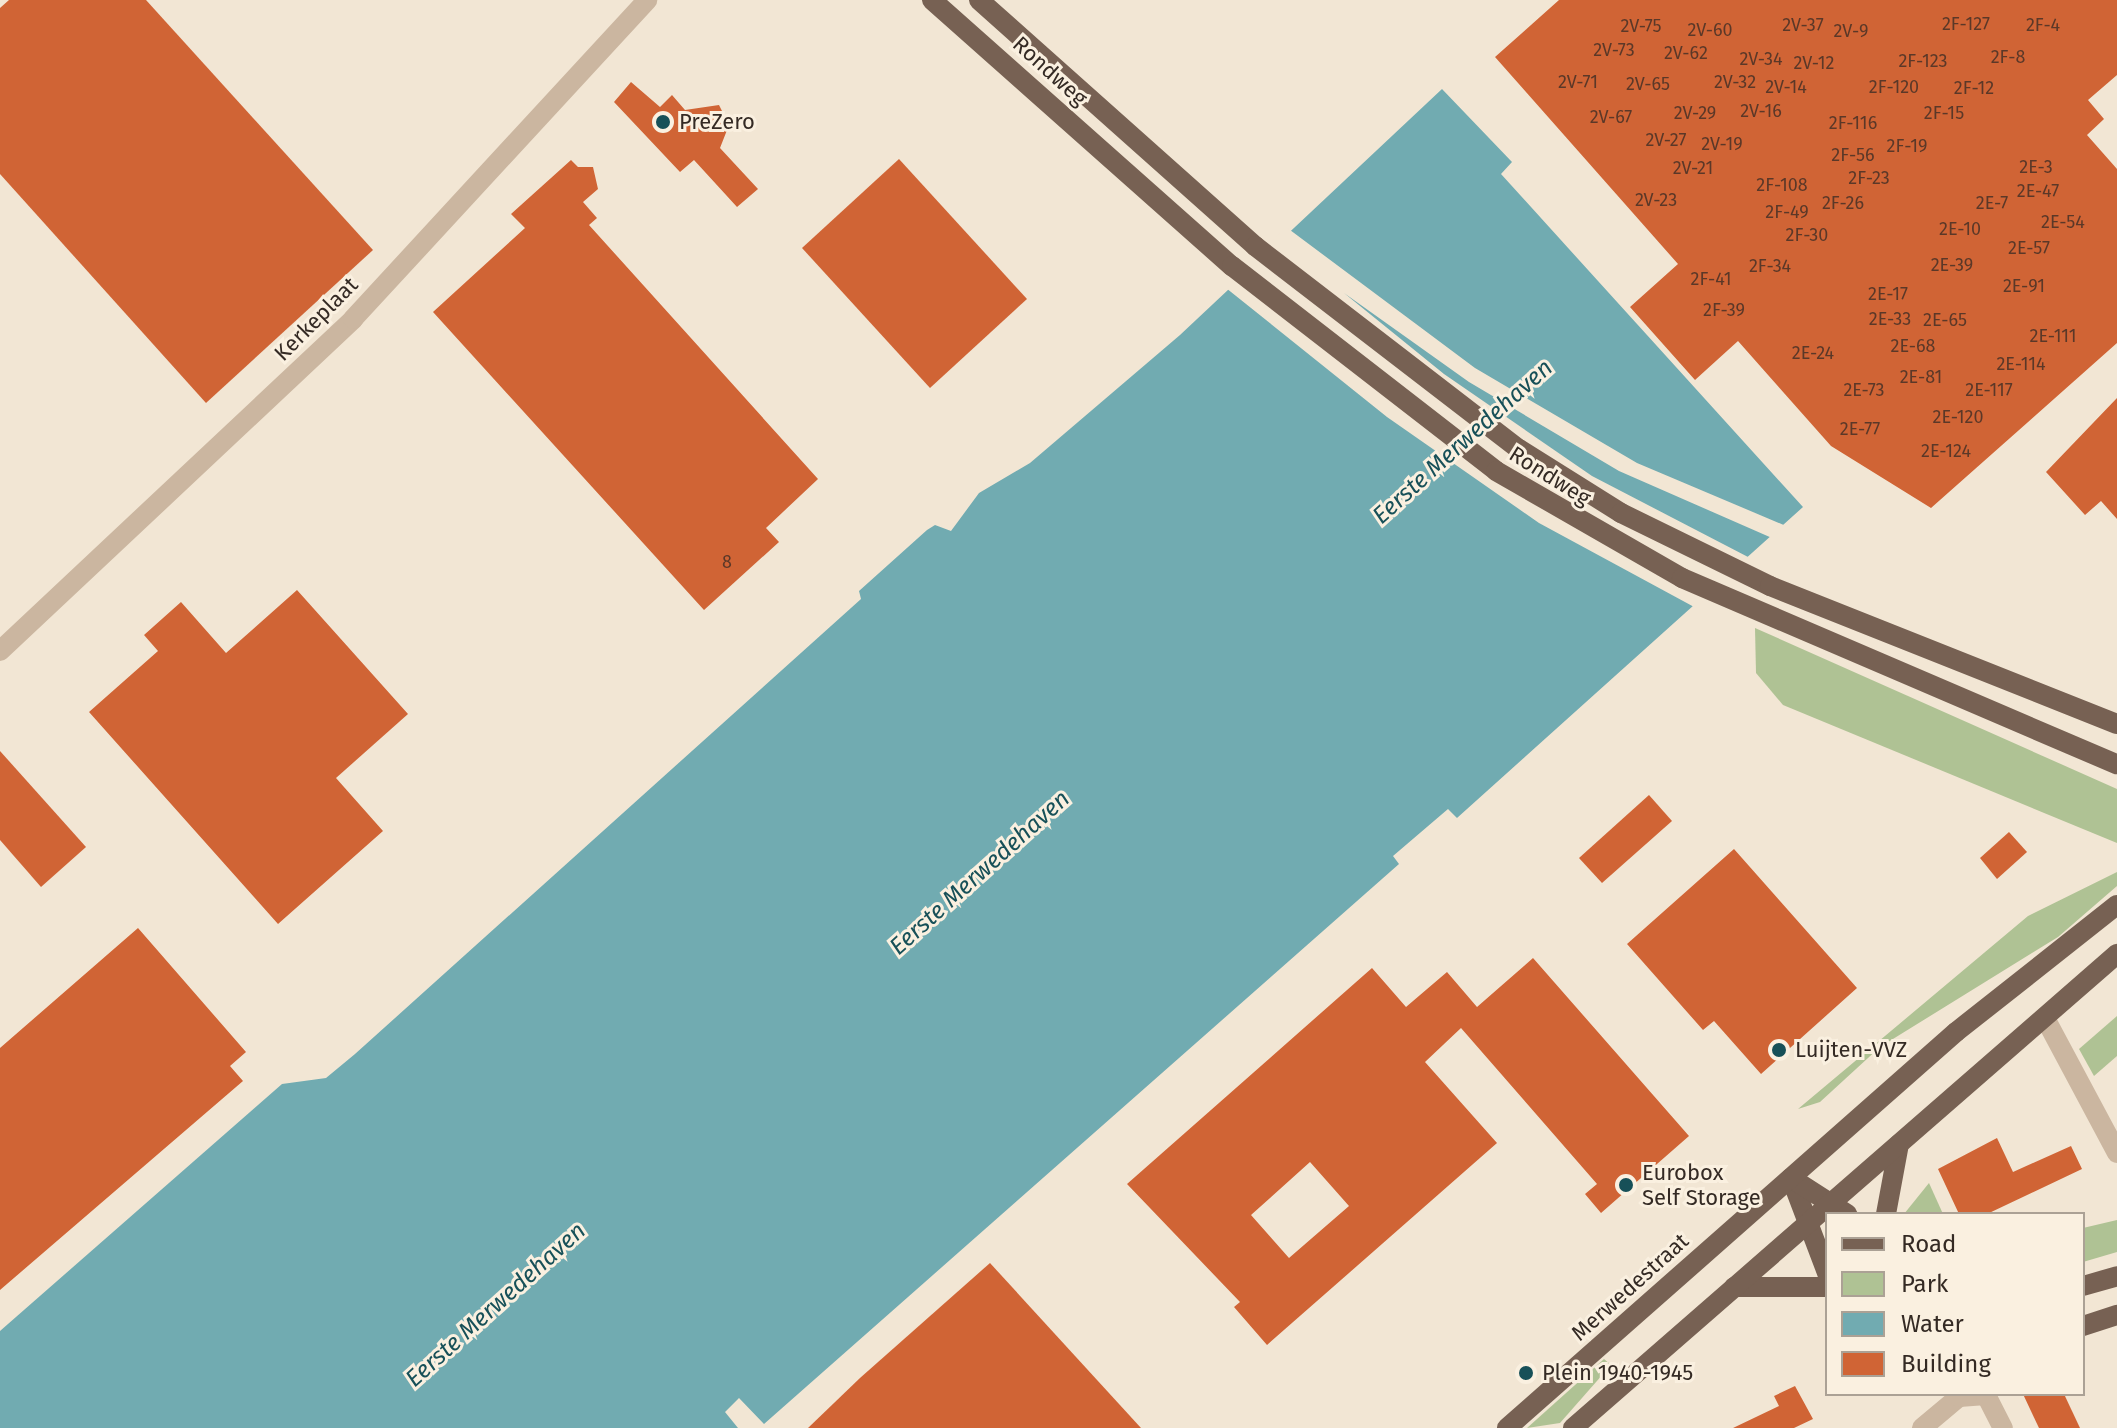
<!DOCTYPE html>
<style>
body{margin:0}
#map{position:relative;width:2117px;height:1428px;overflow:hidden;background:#f2e6d4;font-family:"Fira Sans",sans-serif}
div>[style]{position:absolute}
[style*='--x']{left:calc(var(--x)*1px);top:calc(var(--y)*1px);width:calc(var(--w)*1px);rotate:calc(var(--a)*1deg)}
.green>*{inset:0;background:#afc294}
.water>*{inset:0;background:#71abb1}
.pier>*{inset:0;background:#f2e6d4}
.building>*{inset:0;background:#d06435}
.minor>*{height:20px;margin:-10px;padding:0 10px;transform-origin:10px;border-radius:10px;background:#cbb6a0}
.major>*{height:20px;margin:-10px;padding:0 10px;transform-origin:10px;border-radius:10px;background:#776153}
.dots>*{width:22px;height:22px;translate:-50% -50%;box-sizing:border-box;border:4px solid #faf0e0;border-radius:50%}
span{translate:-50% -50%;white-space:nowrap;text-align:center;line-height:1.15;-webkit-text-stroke:6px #faf0e0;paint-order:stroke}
.number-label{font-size:18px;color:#5b3828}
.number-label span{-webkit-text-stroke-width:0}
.street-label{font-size:22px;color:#342a24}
.poi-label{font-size:22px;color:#342a24}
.left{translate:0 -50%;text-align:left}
.water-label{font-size:24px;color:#175058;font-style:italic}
.legend{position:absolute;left:1825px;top:1212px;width:260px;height:184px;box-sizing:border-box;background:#faf0e0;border:2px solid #aba195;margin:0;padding:10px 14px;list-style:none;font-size:24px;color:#342a24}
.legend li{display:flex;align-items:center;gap:16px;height:40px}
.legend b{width:40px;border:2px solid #aba195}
</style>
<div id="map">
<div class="green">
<i style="clip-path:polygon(1755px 628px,2117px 789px,2117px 843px,1783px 705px,1756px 673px)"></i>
<i style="clip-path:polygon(2117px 872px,2117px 886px,2058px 937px,1880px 1047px,1820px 1102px,1798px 1109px,2028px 916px)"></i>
<i style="clip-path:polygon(2117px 1016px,2117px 1056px,2094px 1076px,2079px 1049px)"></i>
<i style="clip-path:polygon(1929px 1183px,1943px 1214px,1904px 1214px)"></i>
<i style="clip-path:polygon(2117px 1220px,2117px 1252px,2083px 1262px,2083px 1228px)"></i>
<i style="clip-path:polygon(1604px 1359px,1611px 1365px,1560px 1423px,1527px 1428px)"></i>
</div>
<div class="water">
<i style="clip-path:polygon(1442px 89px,1512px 162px,1501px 174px,1803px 507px,1457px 818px,1448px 809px,1393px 856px,1399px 864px,764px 1424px,739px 1398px,725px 1412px,738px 1428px,0 1428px,0 1331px,282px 1084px,326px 1078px,355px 1054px,861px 599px,859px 591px,927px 530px,935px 525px,951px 531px,979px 493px,1030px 463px,1180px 335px)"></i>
</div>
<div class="pier">
<i style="clip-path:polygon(1286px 227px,1475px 368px,1637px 463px,1786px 526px,1772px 538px,1619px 471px,1469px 382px,1344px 293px,1444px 374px,1592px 476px,1750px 558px,1696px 608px,1539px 523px,1387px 417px,1226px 288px)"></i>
</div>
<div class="building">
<i style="clip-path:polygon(9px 0,146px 0,373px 250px,206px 403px,0 174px,0 8px)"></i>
<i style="clip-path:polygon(1559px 0,2117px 0,2117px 75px,2088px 100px,2104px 119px,2087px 135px,2117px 169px,2117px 343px,1931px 508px,1831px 446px,1738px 341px,1695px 380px,1630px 307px,1678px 264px,1495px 57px)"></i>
<i style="clip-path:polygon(631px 82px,660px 107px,672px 95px,685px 110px,719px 105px,729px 125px,720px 148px,758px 189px,737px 207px,694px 160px,680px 172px,614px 102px)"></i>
<i style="clip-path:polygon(899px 159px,1027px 299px,930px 388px,802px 248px)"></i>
<i style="clip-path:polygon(571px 160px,578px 167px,593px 167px,598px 189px,583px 202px,597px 218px,589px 225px,818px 479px,766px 528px,779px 542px,704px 610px,433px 312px,525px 228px,511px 214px)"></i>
<i style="clip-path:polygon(2117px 398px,2117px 519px,2101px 501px,2085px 515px,2046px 472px)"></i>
<i style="clip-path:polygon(297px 590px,408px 714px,336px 778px,383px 831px,278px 924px,89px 712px,158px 651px,144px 635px,181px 602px,226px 653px)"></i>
<i style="clip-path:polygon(0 751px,86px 847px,41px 887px,0 840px)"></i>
<i style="clip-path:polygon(1649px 795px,1672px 821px,1602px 883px,1579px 858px)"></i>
<i style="clip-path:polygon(2009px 832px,2027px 852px,1997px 879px,1980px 858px)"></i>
<i style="clip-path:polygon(1734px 849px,1857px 988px,1761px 1074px,1714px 1021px,1703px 1030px,1627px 944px)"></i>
<i style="clip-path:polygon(138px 928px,246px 1052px,230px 1066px,243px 1081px,0 1290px,0 1048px)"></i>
<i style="clip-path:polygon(evenodd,1533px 958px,1689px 1136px,1601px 1213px,1585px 1194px,1597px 1184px,1461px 1028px,1425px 1062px,1497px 1143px,1267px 1345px,1234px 1307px,1240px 1302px,1127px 1184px,1372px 968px,1406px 1007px,1447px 972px,1477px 1007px,1533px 958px,1310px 1162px,1349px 1206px,1289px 1258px,1251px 1215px,1310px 1162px)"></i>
<i style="clip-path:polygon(1997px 1138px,2013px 1172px,2071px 1146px,2082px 1169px,1987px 1214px,1959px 1214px,1938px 1169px)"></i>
<i style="clip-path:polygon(990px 1263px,1141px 1428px,808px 1428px,860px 1378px)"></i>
<i style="clip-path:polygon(1795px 1386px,1813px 1419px,1794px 1428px,1733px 1428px,1779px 1406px,1774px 1396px)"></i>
<i style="clip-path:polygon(2023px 1394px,2064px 1394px,2080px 1428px,2039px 1428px)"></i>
</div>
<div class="minor">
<i style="--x:0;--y:651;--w:485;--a:-43.2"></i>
<i style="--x:353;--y:319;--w:434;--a:-47.3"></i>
<i style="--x:2045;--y:1018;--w:153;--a:61.9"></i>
<i style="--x:1922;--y:1428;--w:48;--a:-40"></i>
<i style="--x:1959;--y:1397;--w:27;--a:-4"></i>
<i style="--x:1986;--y:1395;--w:37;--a:63"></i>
</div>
<div class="major">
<i style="--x:932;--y:0;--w:401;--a:41.6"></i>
<i style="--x:1232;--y:266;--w:334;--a:37.8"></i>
<i style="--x:1496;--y:471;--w:215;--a:29.9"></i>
<i style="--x:1682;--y:578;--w:473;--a:23.2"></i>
<i style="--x:979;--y:0;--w:370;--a:41.7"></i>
<i style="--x:1255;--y:246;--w:333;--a:37.6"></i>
<i style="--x:1519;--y:449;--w:120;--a:32.1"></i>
<i style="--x:1621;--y:513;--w:166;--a:26.1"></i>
<i style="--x:1770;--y:586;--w:373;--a:21.7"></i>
<i style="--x:1791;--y:1178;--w:102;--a:69.2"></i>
<i style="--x:1791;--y:1178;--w:67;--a:32.7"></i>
<i style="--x:1886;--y:1214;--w:71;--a:-79.5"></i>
<i style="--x:2083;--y:1286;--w:35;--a:-16"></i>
<i style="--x:1734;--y:1287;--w:93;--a:0"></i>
<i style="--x:2083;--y:1326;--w:36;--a:-18"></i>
<i style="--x:1507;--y:1428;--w:599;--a:-41.41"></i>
<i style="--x:1956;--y:1032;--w:205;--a:-38.3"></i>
<i style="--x:1573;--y:1428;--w:722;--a:-41.07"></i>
</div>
<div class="dots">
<i style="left:663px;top:122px;background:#175058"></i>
<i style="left:1779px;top:1050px;background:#175058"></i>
<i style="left:1626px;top:1185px;background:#175058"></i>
<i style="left:1526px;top:1373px;background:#175058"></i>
</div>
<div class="number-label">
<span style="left:1966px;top:24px">2F-127</span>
<span style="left:1803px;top:25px">2V-37</span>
<span style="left:2043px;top:25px">2F-4</span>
<span style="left:1641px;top:26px">2V-75</span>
<span style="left:1710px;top:30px">2V-60</span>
<span style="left:1851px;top:31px">2V-9</span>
<span style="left:1614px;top:50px">2V-73</span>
<span style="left:1686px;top:53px">2V-62</span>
<span style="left:2008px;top:57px">2F-8</span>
<span style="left:1761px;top:59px">2V-34</span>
<span style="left:1923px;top:61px">2F-123</span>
<span style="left:1814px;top:63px">2V-12</span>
<span style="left:1578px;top:82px">2V-71</span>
<span style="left:1735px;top:82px">2V-32</span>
<span style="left:1648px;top:84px">2V-65</span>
<span style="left:1786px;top:87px">2V-14</span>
<span style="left:1894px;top:87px">2F-120</span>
<span style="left:1974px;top:88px">2F-12</span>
<span style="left:1761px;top:111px">2V-16</span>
<span style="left:1695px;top:113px">2V-29</span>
<span style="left:1944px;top:113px">2F-15</span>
<span style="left:1611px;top:117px">2V-67</span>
<span style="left:1853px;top:123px">2F-116</span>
<span style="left:1666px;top:140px">2V-27</span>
<span style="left:1722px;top:144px">2V-19</span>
<span style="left:1907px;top:146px">2F-19</span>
<span style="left:1853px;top:155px">2F-56</span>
<span style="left:2036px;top:167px">2E-3</span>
<span style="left:1693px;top:168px">2V-21</span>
<span style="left:1869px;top:178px">2F-23</span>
<span style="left:1782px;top:185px">2F-108</span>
<span style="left:2038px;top:191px">2E-47</span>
<span style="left:1656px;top:200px">2V-23</span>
<span style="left:1843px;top:203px">2F-26</span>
<span style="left:1992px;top:203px">2E-7</span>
<span style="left:1787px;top:212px">2F-49</span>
<span style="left:2063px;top:222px">2E-54</span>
<span style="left:1960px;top:229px">2E-10</span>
<span style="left:1807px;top:235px">2F-30</span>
<span style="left:2029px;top:248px">2E-57</span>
<span style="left:1952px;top:265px">2E-39</span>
<span style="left:1770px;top:266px">2F-34</span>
<span style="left:1711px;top:279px">2F-41</span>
<span style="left:2024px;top:286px">2E-91</span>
<span style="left:1888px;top:294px">2E-17</span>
<span style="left:1724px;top:310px">2F-39</span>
<span style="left:1890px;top:319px">2E-33</span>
<span style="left:1945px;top:320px">2E-65</span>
<span style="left:2053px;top:336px">2E-111</span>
<span style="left:1913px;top:346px">2E-68</span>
<span style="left:1813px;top:353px">2E-24</span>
<span style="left:2021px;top:364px">2E-114</span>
<span style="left:1921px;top:377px">2E-81</span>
<span style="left:1864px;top:390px">2E-73</span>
<span style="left:1989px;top:390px">2E-117</span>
<span style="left:1958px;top:417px">2E-120</span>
<span style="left:1860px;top:429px">2E-77</span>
<span style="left:1946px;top:451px">2E-124</span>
<span style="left:727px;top:562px">8</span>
</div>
<div class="street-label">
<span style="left:1050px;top:71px;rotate:42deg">Rondweg</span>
<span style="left:316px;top:319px;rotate:-45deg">Kerkeplaat</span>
<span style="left:1550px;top:476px;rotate:32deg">Rondweg</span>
<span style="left:1630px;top:1287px;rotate:-42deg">Merwedestraat</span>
</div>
<div class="poi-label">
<span class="left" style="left:679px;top:122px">PreZero</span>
<span class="left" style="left:1795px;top:1050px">Luijten-VVZ</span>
<span class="left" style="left:1642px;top:1185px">Eurobox<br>Self Storage</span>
<span class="left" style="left:1542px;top:1373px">Plein 1940-1945</span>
</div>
<div class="water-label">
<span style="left:1463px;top:442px;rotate:-42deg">Eerste Merwedehaven</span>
<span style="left:980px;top:873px;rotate:-42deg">Eerste Merwedehaven</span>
<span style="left:496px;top:1305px;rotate:-42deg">Eerste Merwedehaven</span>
</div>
<ul class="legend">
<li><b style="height:10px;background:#776153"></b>Road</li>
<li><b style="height:22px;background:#afc294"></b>Park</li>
<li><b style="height:22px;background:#71abb1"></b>Water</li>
<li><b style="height:22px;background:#d06435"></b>Building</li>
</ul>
</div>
